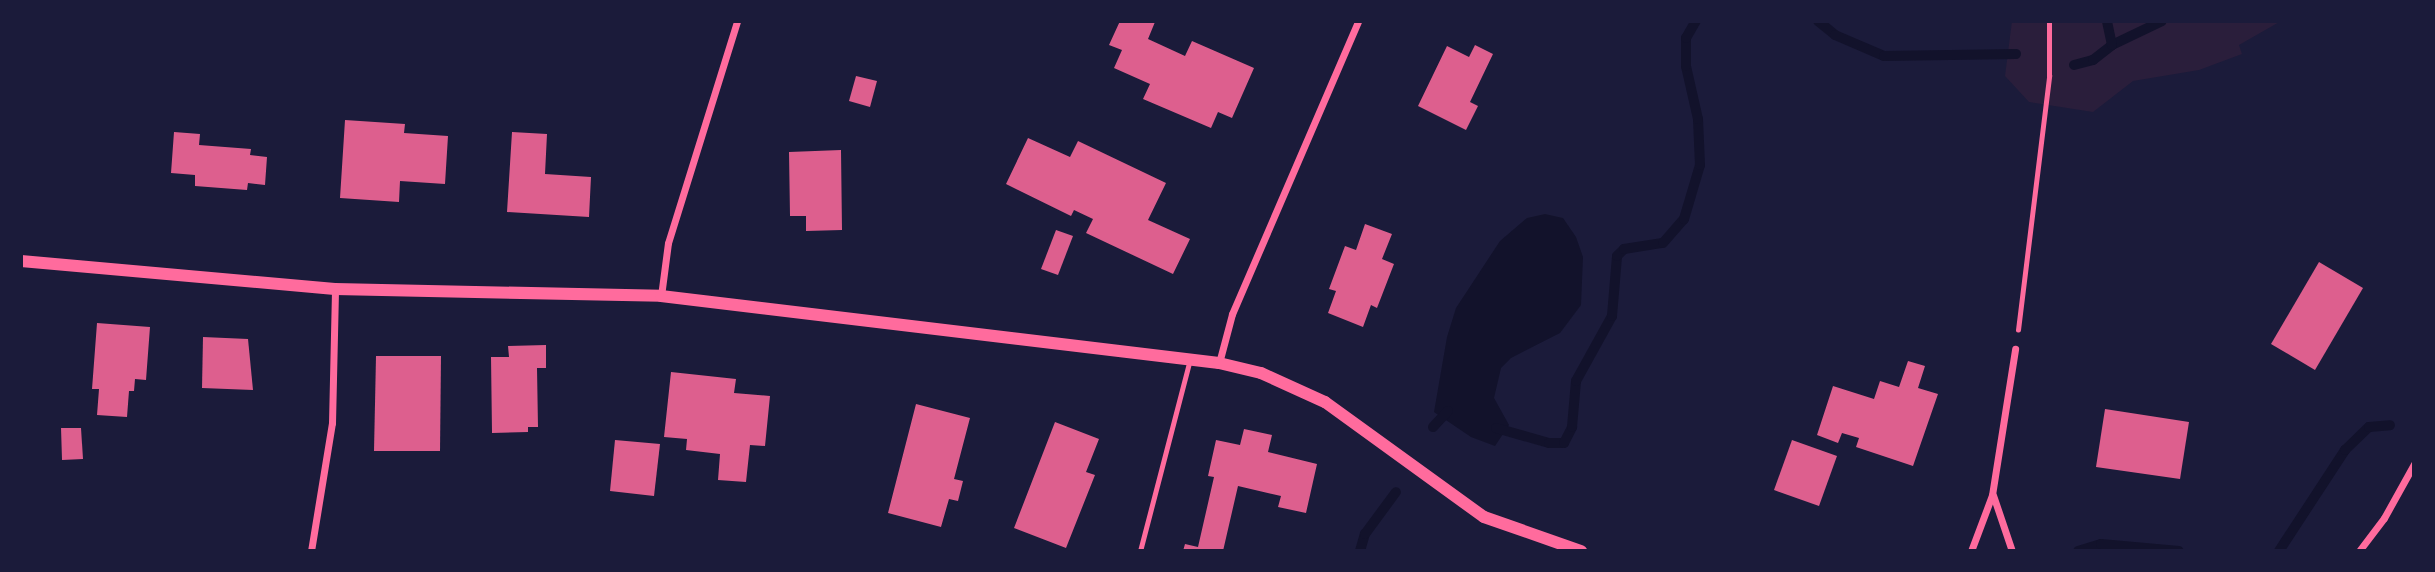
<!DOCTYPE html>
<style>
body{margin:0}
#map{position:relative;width:2435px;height:572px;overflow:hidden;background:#1b1b3a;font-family:"Noto Sans",sans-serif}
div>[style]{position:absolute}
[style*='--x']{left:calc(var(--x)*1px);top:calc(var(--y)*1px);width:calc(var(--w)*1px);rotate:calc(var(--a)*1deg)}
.green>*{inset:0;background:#2a1e3b}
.water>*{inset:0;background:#12122b}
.stream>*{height:10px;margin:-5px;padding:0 5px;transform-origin:5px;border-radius:5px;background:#12122b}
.building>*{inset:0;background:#dd5f8e}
.path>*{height:4.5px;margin:-2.25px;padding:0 2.25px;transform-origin:2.25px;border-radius:2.25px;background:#ff6b9d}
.service>*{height:5px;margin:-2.5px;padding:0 2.5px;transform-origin:2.5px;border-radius:2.5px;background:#ff6b9d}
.minor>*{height:7px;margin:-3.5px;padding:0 3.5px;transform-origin:3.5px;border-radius:3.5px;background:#ff6b9d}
.tertiary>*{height:12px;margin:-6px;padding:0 6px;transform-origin:6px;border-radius:6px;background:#ff6b9d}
span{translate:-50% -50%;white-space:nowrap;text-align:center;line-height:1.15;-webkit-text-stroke:7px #1b1b3a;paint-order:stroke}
.frame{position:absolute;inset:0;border:23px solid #1b1b3a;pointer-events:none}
</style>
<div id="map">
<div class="green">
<i style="clip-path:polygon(2012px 21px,2281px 21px,2239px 45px,2242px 54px,2199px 70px,2133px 81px,2093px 112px,2029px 102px,2005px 76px)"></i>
</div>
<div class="water">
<i style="clip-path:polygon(1545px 214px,1563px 218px,1576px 237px,1583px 257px,1581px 305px,1560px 333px,1511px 358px,1501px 368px,1494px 398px,1509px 425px,1495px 446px,1471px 437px,1434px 412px,1447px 337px,1456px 308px,1500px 241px,1527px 218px)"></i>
</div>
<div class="stream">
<i style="--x:1818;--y:21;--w:22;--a:39"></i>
<i style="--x:1835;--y:35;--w:53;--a:23.2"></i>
<i style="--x:1884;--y:56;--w:132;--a:-0.9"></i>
<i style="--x:2112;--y:45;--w:55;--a:-25.6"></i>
<i style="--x:2074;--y:65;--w:20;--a:-15"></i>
<i style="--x:2093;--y:60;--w:24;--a:-38"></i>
<i style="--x:2112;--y:45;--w:25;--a:-102"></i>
<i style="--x:1433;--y:427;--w:22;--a:-47"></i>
<i style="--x:1496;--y:428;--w:55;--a:15.8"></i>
<i style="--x:1549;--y:443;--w:15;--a:0"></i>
<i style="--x:1564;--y:443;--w:18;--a:-63"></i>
<i style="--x:1572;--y:427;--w:46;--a:-85"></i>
<i style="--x:1576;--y:381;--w:74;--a:-61"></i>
<i style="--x:1612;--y:316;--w:60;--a:-85.2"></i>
<i style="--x:1617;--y:256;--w:10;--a:-45"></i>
<i style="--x:1624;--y:249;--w:39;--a:-9"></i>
<i style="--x:1663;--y:243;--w:32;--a:-49"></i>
<i style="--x:1684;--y:219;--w:56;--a:-73.5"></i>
<i style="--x:1700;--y:165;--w:46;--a:-92.5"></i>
<i style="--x:1698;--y:119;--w:54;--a:-102.8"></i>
<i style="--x:1686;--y:66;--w:28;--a:-90"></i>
<i style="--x:1686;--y:38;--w:20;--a:-60"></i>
<i style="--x:1360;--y:551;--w:18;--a:-74"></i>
<i style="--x:1365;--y:534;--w:52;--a:-53.6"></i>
<i style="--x:2078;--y:551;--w:24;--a:-17"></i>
<i style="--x:2101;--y:544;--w:78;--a:5.1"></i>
<i style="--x:2279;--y:551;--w:121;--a:-56.8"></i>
<i style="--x:2345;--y:450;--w:33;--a:-44"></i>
<i style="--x:2369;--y:427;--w:21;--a:-5"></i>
</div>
<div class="building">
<i style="clip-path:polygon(1120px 21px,1155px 22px,1148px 39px,1185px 56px,1192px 41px,1254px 68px,1232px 118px,1218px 112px,1211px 128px,1143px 99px,1150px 84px,1114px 68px,1122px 50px,1109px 45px)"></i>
<i style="clip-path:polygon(1475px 45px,1493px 54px,1470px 102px,1478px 106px,1466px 130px,1418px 106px,1447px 46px,1469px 57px)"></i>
<i style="clip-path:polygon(856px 76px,877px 81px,870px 107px,849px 101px)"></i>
<i style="clip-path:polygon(345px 120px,405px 124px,404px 133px,448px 136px,445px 184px,400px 181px,399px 202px,340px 198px)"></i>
<i style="clip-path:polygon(174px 132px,200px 134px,199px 145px,251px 149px,250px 155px,267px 157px,265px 185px,248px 183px,247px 190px,195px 186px,195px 175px,171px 173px)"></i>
<i style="clip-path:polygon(512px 132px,547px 134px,545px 174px,591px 177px,589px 217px,507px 212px)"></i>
<i style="clip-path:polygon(1028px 138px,1070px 157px,1078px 141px,1166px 183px,1148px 220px,1190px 239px,1173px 274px,1086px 233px,1093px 219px,1074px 210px,1071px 216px,1006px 184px)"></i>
<i style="clip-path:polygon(841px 150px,842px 230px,806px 231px,806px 216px,790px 216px,789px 152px)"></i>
<i style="clip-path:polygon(1365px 224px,1392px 234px,1382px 259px,1394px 264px,1377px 308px,1371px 305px,1363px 327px,1328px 313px,1336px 291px,1329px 289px,1345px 246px,1356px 250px)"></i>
<i style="clip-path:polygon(1056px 230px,1073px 236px,1058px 275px,1041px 269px)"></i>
<i style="clip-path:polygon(2319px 262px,2363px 288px,2315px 370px,2271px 344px)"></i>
<i style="clip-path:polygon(97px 323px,150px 327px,146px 380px,135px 379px,134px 391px,129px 391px,127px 417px,97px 415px,99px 389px,92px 389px)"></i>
<i style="clip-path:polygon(203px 337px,248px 339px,253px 390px,202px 388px)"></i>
<i style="clip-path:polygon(546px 345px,546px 368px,537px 368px,538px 427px,528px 427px,528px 432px,492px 433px,491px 357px,509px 357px,508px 346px)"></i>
<i style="clip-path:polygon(376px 356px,441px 356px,440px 451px,374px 451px)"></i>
<i style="clip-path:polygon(1908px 361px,1925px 366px,1918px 388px,1938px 394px,1913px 466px,1856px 447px,1859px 438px,1842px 433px,1838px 443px,1817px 435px,1833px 386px,1874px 399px,1880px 381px,1899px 387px)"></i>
<i style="clip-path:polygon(671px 372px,736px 379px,734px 393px,770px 396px,765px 446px,750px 445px,746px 482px,718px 480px,720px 454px,686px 450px,687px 439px,664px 437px)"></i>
<i style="clip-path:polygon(916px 404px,970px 418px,954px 479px,963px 481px,958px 501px,949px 499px,941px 527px,888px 513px)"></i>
<i style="clip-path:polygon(2105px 409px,2189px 422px,2180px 479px,2096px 467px)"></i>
<i style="clip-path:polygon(1055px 422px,1099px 439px,1086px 472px,1095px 475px,1066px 548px,1014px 528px)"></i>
<i style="clip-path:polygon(61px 428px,81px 428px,83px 459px,62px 460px)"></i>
<i style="clip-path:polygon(1244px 429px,1272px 435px,1268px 452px,1317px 464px,1306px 513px,1278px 507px,1281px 496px,1238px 486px,1223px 551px,1183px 551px,1185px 544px,1198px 547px,1214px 477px,1208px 476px,1216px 440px,1240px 445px)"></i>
<i style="clip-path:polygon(615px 440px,660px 444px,654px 496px,610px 491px)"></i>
<i style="clip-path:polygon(1792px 440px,1837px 456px,1819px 506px,1774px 490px)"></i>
</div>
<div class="path">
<i style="--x:2018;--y:330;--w:256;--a:-83"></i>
<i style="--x:2049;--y:76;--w:55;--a:-90"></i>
</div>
<div class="service">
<i style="--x:1140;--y:551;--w:198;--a:-75.4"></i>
</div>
<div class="minor">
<i style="--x:661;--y:296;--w:53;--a:-82.5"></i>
<i style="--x:668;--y:243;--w:232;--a:-72.7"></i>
<i style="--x:1219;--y:363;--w:51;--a:-75.1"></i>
<i style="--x:1232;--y:314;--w:319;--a:-66.7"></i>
<i style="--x:1993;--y:495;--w:59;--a:71.3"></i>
<i style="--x:311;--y:551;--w:130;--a:-80.7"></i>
<i style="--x:332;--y:423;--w:134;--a:-88.7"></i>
<i style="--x:1971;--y:551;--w:60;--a:-69.4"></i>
<i style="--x:1992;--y:495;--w:148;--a:-81"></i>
<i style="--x:2359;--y:551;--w:41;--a:-52.9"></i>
<i style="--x:2384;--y:518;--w:62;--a:-60.9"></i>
</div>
<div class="tertiary">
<i style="--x:21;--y:261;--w:315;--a:5.1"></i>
<i style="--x:335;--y:289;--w:326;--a:1.2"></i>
<i style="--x:661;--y:296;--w:562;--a:6.85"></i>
<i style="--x:1219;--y:363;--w:43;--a:13.4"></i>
<i style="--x:1261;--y:373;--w:70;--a:24.4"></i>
<i style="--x:1325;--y:402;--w:196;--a:35.9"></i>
<i style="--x:1484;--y:517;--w:103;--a:19.3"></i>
</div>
<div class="frame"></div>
</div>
